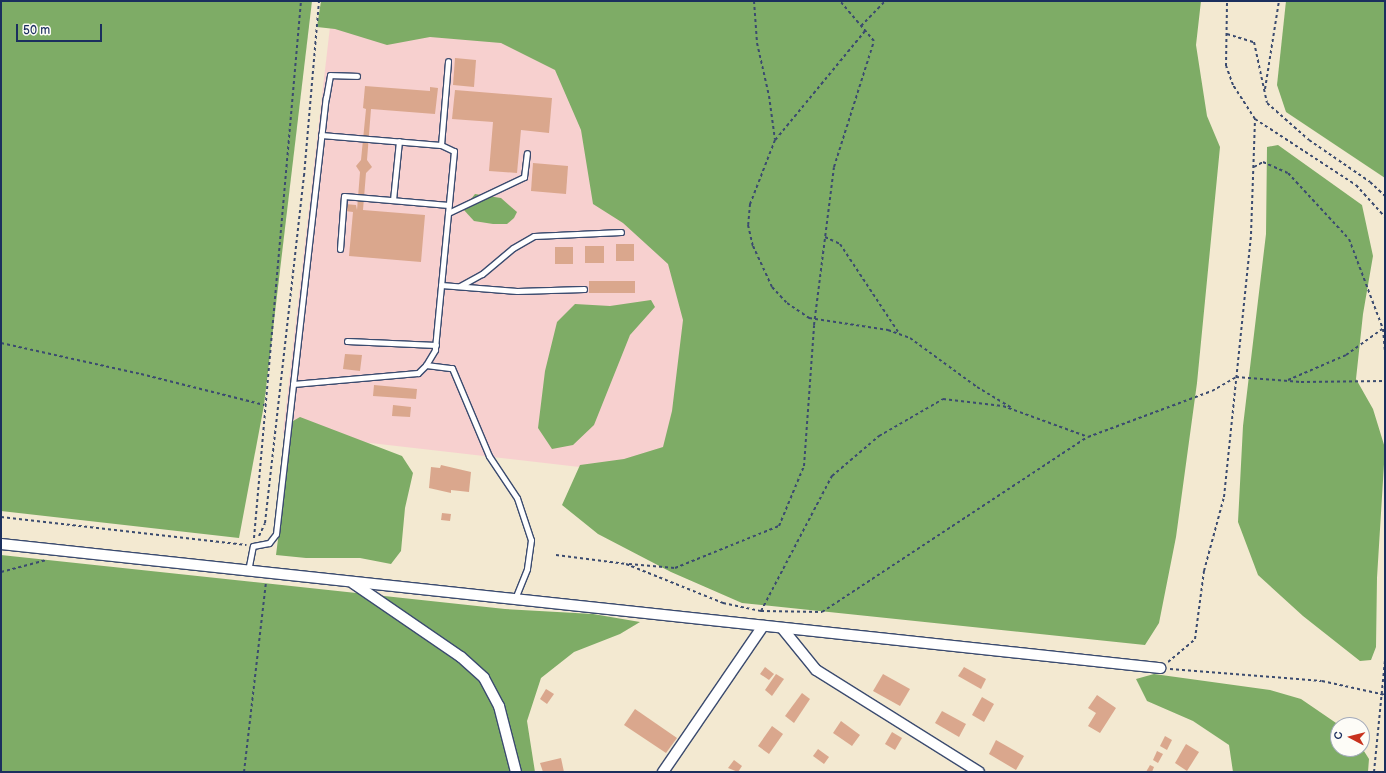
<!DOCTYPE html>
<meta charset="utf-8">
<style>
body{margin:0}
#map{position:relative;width:1386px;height:773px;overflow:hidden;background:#f3e9d1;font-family:"Balsamiq Sans",sans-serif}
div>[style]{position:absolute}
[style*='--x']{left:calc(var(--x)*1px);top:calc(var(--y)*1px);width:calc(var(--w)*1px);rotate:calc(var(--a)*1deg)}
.built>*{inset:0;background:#f7d0cf}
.forest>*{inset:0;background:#7eac66}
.building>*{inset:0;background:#daa78d}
.path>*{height:2px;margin-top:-1px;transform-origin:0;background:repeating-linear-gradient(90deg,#3b4b6f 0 3px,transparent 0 6px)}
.roads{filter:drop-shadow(1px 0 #3b4b6f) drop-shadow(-1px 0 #3b4b6f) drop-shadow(0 1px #3b4b6f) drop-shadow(0 -1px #3b4b6f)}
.lane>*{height:5px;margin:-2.5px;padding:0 2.5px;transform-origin:2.5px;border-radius:2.5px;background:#fff}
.street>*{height:10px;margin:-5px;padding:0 5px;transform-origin:5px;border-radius:5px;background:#fff}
span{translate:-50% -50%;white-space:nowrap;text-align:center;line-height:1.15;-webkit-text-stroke:4px #fdfcf7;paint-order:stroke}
.frame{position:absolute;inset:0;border:2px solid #1b2f5e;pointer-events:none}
.north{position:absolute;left:1330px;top:717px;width:40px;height:40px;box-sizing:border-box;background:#fdfcf7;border:1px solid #a3aaba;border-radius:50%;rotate:277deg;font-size:11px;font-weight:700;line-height:16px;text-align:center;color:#1b2f5e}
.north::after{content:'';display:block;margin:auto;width:14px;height:18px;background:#c8321e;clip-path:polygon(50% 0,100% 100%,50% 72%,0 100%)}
.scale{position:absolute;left:16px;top:24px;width:86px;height:18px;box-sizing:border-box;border:2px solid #1b2f5e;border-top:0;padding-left:5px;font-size:12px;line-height:14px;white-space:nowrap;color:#1b2f5e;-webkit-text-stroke:3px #fdfcf7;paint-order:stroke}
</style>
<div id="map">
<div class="built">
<i style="clip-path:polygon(333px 1px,720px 1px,666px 477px,283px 433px)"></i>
</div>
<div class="forest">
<i style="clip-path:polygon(1px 1px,312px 1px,264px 405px,239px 538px,1px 511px)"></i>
<i style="clip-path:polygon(321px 1px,1201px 1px,1196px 45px,1207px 116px,1220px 147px,1197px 383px,1176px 537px,1159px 623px,1145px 645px,742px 603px,671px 572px,598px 534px,562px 505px,580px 465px,624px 459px,663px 447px,672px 411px,683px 320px,668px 264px,623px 223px,593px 204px,581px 130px,555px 70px,501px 43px,430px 37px,387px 45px,335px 29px,317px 27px)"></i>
<i style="clip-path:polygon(1286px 1px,1385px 1px,1385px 178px,1286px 112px,1277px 85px)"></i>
<i style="clip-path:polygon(1278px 145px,1362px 205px,1373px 256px,1363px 314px,1356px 379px,1373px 409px,1385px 448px,1377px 578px,1376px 647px,1371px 660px,1360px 661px,1303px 616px,1258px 575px,1238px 522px,1243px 426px,1266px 234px,1267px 147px)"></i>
<i style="clip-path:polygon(475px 194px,501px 198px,517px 212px,514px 218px,507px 224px,493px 224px,474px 221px,463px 209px)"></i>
<i style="clip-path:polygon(651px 300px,655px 307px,630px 335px,594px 425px,573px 445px,552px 449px,538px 428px,545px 371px,557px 322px,575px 304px,610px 306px)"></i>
<i style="clip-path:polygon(300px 417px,402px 456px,413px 473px,405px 508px,401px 551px,391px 564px,360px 558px,306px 558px,276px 555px,293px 421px)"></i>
<i style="clip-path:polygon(1px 555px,505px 609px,593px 614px,640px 622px,620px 634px,574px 652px,541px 678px,527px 721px,535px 772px,1px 772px)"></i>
<i style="clip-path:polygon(1154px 674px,1270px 690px,1301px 699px,1339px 725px,1338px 749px,1362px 748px,1369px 759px,1368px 772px,1233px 772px,1229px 745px,1193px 721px,1147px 701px,1136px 679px)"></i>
</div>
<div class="building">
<i style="clip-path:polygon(455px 58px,476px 60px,474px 87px,453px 85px)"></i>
<i style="clip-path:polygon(365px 86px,430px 91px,430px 87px,438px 88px,435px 114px,371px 109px,367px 160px,372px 167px,366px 173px,363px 210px,425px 215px,421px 262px,349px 256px,353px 212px,345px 211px,345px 204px,356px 205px,357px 210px,360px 172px,356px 166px,361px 160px,366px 109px,363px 108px)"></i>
<i style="clip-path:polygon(455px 90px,552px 98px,549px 133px,521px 130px,517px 173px,489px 171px,493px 122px,452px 119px)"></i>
<i style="clip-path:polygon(533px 163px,568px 166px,566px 194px,531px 191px)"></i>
<i style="clip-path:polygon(616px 244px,634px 244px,634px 261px,616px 261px)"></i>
<i style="clip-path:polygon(585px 246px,604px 246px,604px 263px,585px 263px)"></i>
<i style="clip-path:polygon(555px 247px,573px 247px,573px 264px,555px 264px)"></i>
<i style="clip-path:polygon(589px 281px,635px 281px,635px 293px,589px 293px)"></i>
<i style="clip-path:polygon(345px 354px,362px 355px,360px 371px,343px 369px)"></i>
<i style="clip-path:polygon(374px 385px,417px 389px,416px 399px,373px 396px)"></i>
<i style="clip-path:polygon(393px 405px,411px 407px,410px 417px,392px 416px)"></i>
<i style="clip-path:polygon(441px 465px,471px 472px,469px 492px,451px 490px,451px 493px,429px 488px,431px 467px,440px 468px)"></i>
<i style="clip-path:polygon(442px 513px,451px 514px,450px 521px,441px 520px)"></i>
<i style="clip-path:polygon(765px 667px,774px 674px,769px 680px,760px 674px)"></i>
<i style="clip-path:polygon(964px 667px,986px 679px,981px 689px,958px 676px)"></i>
<i style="clip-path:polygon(776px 674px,784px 679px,772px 696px,765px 690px)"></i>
<i style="clip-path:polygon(883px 674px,910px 689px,900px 706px,873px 691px)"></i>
<i style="clip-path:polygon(546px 689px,554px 694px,547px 704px,540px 699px)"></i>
<i style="clip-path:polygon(802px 693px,810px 699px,794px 723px,785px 716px)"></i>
<i style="clip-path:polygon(1097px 695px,1116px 708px,1100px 733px,1088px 726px,1096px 713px,1088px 708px)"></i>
<i style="clip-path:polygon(982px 697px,994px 704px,984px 722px,972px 715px)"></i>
<i style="clip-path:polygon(635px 709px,677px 738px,666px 753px,624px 725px)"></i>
<i style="clip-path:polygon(942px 711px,966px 724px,959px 737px,935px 723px)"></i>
<i style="clip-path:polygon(841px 721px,860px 735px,852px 746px,833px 733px)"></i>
<i style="clip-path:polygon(772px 726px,783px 734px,769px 754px,758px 746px)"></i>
<i style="clip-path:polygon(892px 732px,902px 738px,895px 750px,885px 744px)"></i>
<i style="clip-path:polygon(1165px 736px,1172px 740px,1167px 750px,1160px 746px)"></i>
<i style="clip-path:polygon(996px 740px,1024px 756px,1016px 770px,989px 754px)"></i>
<i style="clip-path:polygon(1186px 744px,1199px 752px,1187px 771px,1175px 763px)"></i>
<i style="clip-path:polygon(818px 749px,829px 757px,824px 764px,813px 756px)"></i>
<i style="clip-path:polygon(1157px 751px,1163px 754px,1158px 763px,1153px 760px)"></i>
<i style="clip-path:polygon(561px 758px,564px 772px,543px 772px,540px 763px)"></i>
<i style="clip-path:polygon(734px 760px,742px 766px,738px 772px,728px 768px)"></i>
<i style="clip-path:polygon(1150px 765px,1154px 767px,1152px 772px,1146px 772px)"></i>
</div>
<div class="path">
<i style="--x:754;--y:1;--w:42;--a:85.9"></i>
<i style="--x:757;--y:43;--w:54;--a:77.2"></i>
<i style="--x:769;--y:96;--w:44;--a:82.2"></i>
<i style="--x:861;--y:26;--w:35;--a:-46"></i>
<i style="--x:865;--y:31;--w:141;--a:129.5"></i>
<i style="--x:775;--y:140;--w:69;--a:111.3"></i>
<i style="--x:750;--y:204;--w:21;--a:95"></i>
<i style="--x:748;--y:225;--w:22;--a:77"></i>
<i style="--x:753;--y:246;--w:45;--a:65.1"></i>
<i style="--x:772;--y:287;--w:22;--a:47"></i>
<i style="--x:787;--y:303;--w:27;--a:34"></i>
<i style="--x:809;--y:318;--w:80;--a:8.6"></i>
<i style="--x:888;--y:330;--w:23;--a:20"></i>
<i style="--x:910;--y:338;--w:83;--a:36.2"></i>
<i style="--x:977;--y:387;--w:41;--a:31"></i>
<i style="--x:1227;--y:34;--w:28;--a:17"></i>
<i style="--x:1254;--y:42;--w:62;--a:78"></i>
<i style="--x:1267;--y:103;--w:56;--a:41.4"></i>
<i style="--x:1309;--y:140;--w:74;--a:34.5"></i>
<i style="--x:1370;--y:182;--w:21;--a:43"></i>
<i style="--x:1265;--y:89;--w:89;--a:-81"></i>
<i style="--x:1255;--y:119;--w:121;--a:33.2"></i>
<i style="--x:1356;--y:185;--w:43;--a:47.8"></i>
<i style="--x:1254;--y:167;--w:10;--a:-29"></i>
<i style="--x:1263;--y:162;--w:27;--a:24"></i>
<i style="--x:1288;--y:173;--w:90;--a:47.3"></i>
<i style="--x:1349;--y:239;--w:96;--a:69.3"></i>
<i style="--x:1383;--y:329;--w:22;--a:85"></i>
<i style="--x:825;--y:237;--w:17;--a:25"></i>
<i style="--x:840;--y:244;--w:107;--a:56.5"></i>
<i style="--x:1;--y:343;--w:143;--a:12.5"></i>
<i style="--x:141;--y:374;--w:127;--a:14.1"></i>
<i style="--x:1288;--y:380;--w:63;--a:-23.3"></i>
<i style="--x:1346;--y:355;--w:48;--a:-35.7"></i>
<i style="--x:1;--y:517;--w:247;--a:6.5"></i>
<i style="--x:259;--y:536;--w:14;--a:-65"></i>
<i style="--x:265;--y:523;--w:349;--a:-83.6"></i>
<i style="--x:304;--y:176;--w:176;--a:-85.1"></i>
<i style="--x:254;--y:538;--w:539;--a:-85"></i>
<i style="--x:556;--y:555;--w:71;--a:7.3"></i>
<i style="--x:626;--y:564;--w:105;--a:21.9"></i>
<i style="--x:723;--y:603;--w:39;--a:12"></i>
<i style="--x:761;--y:611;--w:153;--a:-62.3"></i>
<i style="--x:832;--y:476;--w:62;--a:-40.4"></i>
<i style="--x:879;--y:436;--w:74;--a:-30"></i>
<i style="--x:943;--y:399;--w:60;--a:6.7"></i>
<i style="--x:1003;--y:406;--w:90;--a:20"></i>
<i style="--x:1088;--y:437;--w:132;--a:-20.4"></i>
<i style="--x:1212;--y:391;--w:28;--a:-30"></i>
<i style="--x:1236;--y:377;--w:65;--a:4.4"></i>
<i style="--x:1301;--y:382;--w:84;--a:-0.7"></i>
<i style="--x:629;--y:564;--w:46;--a:5"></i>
<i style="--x:675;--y:568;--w:112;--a:-22"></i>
<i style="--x:779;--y:526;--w:65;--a:-67.4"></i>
<i style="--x:804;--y:466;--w:141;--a:-85.9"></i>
<i style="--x:814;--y:325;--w:159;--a:-82.8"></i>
<i style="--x:834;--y:167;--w:132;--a:-72.4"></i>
<i style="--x:874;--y:41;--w:52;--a:-130.4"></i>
<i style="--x:1;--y:572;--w:47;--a:-14.9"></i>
<i style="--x:761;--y:611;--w:61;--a:0.9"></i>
<i style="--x:822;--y:612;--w:318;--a:-33.4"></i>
<i style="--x:1168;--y:662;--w:35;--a:-40"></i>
<i style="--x:1195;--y:639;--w:69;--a:-82.5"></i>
<i style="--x:1204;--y:571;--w:77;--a:-74.9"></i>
<i style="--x:1224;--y:497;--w:264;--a:-84.1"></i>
<i style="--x:1251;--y:234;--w:115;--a:-88"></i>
<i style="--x:1255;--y:119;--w:40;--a:-122.9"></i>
<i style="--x:1233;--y:85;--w:20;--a:-110"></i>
<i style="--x:1226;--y:66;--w:65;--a:-89.1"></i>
<i style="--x:1170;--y:669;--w:152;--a:4.5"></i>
<i style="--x:1322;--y:681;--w:65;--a:12.5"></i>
<i style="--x:244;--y:772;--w:191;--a:-83.4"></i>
<i style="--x:1374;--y:772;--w:114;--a:-84.4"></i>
</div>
<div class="roads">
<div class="lane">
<i style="--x:321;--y:135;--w:120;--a:4.8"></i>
<i style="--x:441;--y:145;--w:14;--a:25"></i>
<i style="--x:454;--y:151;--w:200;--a:95.5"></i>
<i style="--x:435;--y:350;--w:17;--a:121"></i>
<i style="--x:441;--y:145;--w:84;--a:-85.2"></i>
<i style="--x:393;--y:200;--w:59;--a:-84.2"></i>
<i style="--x:448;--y:213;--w:84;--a:-25.3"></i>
<i style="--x:524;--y:177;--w:24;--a:-83"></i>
<i style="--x:340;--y:249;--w:53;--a:-85.7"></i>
<i style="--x:344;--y:196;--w:105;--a:4.9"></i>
<i style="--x:441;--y:285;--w:76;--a:4.5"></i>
<i style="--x:517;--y:291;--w:67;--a:-1.7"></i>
<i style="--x:460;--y:286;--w:25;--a:-29"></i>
<i style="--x:482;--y:274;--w:40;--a:-40"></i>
<i style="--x:513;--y:248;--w:24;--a:-30"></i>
<i style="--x:534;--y:236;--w:87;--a:-2.6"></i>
<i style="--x:347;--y:341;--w:89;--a:2.6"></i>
<i style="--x:293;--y:384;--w:125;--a:-5"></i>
<i style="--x:418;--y:373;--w:11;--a:-45"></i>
<i style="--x:426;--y:365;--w:26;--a:7"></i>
<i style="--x:452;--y:368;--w:95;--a:67.2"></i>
<i style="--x:489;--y:456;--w:50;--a:56.3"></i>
<i style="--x:517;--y:498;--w:44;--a:71.6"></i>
<i style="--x:531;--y:540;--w:29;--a:98"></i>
<i style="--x:527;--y:569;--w:32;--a:112"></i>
<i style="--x:248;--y:571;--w:25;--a:-79"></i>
<i style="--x:253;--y:546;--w:16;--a:-11"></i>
<i style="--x:269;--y:543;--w:11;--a:-52"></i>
<i style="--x:276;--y:534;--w:439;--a:-83.5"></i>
<i style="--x:326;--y:98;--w:23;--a:-80"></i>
<i style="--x:330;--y:75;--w:27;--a:2"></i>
</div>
<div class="street">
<i style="--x:1;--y:544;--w:1166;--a:6.11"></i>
<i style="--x:353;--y:583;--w:131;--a:34.4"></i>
<i style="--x:461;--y:657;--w:31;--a:42"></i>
<i style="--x:484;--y:678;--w:32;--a:62"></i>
<i style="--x:499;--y:706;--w:68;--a:75.6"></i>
<i style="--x:782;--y:628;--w:54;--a:51"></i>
<i style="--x:816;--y:670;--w:192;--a:32"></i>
<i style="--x:663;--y:772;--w:177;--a:-55.6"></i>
</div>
</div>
<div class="frame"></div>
<div class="north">С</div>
<div class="scale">50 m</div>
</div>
